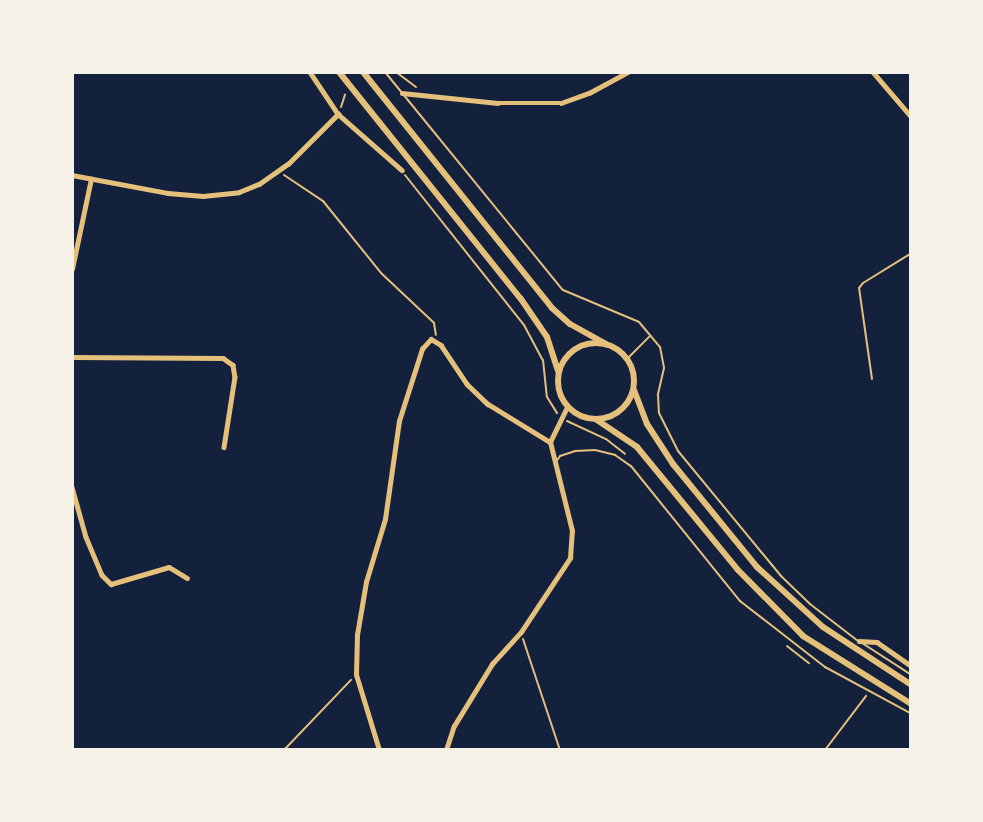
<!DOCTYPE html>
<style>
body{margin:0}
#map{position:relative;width:983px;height:822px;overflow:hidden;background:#14213d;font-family:"Nunito Sans",sans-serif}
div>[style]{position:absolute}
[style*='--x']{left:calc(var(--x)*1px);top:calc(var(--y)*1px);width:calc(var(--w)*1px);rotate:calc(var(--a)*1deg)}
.path>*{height:2px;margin:-1px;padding:0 1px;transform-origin:1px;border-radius:1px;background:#e5c07b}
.service>*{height:2px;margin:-1px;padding:0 1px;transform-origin:1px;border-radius:1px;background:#e5c07b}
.minor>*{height:4.5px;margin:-2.25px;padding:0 2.25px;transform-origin:2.25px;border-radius:2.25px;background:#e5c07b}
.primary>*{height:6px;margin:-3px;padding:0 3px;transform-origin:3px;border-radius:3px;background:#e5c07b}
.primary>.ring{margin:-3px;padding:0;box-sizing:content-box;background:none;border:6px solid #e5c07b;border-radius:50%}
span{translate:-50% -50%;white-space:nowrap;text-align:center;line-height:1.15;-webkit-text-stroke:4px #f6f1e7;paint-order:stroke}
.frame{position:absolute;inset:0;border:74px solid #f6f1e7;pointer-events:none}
</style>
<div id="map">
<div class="path">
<i style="--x:396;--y:72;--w:25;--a:37"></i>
<i style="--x:341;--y:107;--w:13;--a:-72"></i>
<i style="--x:284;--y:175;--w:47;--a:33.7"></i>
<i style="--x:323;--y:201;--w:92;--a:51.1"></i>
<i style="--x:381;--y:273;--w:73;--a:43.3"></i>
<i style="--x:434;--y:323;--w:12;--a:81"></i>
<i style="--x:405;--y:175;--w:191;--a:51.6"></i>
<i style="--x:524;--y:325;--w:40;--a:62"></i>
<i style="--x:543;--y:360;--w:37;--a:84"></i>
<i style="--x:547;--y:397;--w:19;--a:58"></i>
<i style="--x:567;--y:421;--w:43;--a:24.8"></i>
<i style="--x:606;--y:439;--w:24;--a:38"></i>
<i style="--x:523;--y:639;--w:117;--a:71.6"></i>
<i style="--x:787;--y:646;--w:28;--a:38"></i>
<i style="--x:284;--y:750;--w:97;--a:-46.3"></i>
<i style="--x:825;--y:750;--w:68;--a:-52.8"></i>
</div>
<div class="service">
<i style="--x:385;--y:72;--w:281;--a:50.8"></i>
<i style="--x:563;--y:290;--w:82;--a:22.8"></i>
<i style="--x:639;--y:322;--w:33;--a:50"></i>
<i style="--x:660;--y:347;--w:21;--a:79"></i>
<i style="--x:664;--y:368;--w:28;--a:103"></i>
<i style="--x:658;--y:395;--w:18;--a:87"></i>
<i style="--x:659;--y:413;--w:42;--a:63.4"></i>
<i style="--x:678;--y:451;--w:162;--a:50.5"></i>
<i style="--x:781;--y:576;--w:40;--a:44"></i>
<i style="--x:810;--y:604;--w:61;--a:37.6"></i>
<i style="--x:627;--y:359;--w:33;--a:-45"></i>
<i style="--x:872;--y:379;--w:92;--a:-98.1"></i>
<i style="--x:859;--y:288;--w:6;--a:-51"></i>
<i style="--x:863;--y:283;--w:55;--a:-31.7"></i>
<i style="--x:556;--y:462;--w:7;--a:-56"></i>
<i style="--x:560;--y:456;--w:16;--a:-18"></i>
<i style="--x:575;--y:451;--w:20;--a:-3"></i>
<i style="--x:595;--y:450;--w:21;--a:14"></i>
<i style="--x:615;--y:455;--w:19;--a:35"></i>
<i style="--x:631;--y:466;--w:174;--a:51.1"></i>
<i style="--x:740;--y:601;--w:108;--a:37.8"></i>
<i style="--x:825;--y:667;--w:97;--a:28.4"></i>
<i style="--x:862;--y:643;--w:57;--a:32.9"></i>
</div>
<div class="minor">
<i style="--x:310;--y:72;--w:50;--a:56.3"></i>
<i style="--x:338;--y:114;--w:85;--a:41.2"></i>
<i style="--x:873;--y:72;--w:57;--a:49.3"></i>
<i style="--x:402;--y:93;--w:96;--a:6"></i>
<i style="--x:497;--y:103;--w:64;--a:0"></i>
<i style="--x:561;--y:103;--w:30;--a:-20"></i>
<i style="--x:589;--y:93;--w:44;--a:-28.3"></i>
<i style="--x:72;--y:175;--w:98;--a:10.6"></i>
<i style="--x:168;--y:193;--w:35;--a:5"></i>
<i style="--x:203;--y:196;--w:36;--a:-6"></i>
<i style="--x:239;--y:192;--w:22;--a:-22"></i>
<i style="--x:259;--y:184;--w:35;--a:-35"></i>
<i style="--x:288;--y:164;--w:71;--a:-45"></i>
<i style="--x:72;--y:269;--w:92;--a:-78.1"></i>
<i style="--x:72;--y:357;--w:151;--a:0.4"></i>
<i style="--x:223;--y:358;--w:12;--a:35"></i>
<i style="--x:233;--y:365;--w:12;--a:81"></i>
<i style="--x:235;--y:377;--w:71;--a:98.9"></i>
<i style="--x:72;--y:487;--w:52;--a:74.4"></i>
<i style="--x:86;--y:537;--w:41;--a:67.2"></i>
<i style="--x:102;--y:575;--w:13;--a:45"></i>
<i style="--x:111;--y:584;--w:60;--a:-16.3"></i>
<i style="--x:169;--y:567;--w:21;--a:31"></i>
<i style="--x:859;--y:641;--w:18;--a:3"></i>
<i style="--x:877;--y:642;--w:40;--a:34.9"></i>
<i style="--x:379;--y:750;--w:78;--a:-107"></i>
<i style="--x:356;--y:675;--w:40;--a:-88.6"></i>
<i style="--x:357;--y:635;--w:54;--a:-80.4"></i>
<i style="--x:366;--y:582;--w:66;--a:-73.2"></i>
<i style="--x:385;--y:519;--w:99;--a:-81.9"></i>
<i style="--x:399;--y:421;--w:76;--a:-72.3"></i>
<i style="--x:422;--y:349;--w:13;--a:-48"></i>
<i style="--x:431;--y:339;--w:12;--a:31"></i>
<i style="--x:441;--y:345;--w:47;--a:56.3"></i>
<i style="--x:467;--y:384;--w:29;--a:44"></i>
<i style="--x:488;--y:404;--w:73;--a:31.5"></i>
<i style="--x:446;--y:750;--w:25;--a:-72"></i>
<i style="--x:454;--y:726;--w:73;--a:-58.5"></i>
<i style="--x:492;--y:664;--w:43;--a:-47.8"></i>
<i style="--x:521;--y:632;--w:89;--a:-56.5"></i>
<i style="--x:570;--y:558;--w:27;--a:-86"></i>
<i style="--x:572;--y:531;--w:92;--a:-103.9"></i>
<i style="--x:550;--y:442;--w:39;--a:-64"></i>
</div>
<div class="primary">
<i style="--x:339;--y:72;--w:291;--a:51.3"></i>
<i style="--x:521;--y:299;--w:46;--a:55.6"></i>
<i style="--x:547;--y:337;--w:35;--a:72"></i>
<i style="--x:363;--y:72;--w:302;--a:51.3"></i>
<i style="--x:552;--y:308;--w:24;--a:42"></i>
<i style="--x:570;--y:324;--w:41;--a:29.1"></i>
<i class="ring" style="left:558px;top:343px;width:70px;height:70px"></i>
<i style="--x:634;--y:390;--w:36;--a:69"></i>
<i style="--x:647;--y:424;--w:48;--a:57"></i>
<i style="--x:673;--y:464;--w:133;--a:50.8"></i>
<i style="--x:757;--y:567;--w:89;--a:42.3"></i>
<i style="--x:823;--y:627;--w:104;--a:33.2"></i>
<i style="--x:597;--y:420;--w:48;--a:34"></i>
<i style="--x:637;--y:447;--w:159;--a:50.6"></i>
<i style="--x:738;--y:570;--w:93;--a:45.4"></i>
<i style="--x:803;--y:636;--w:126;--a:32.1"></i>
</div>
<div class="frame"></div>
</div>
